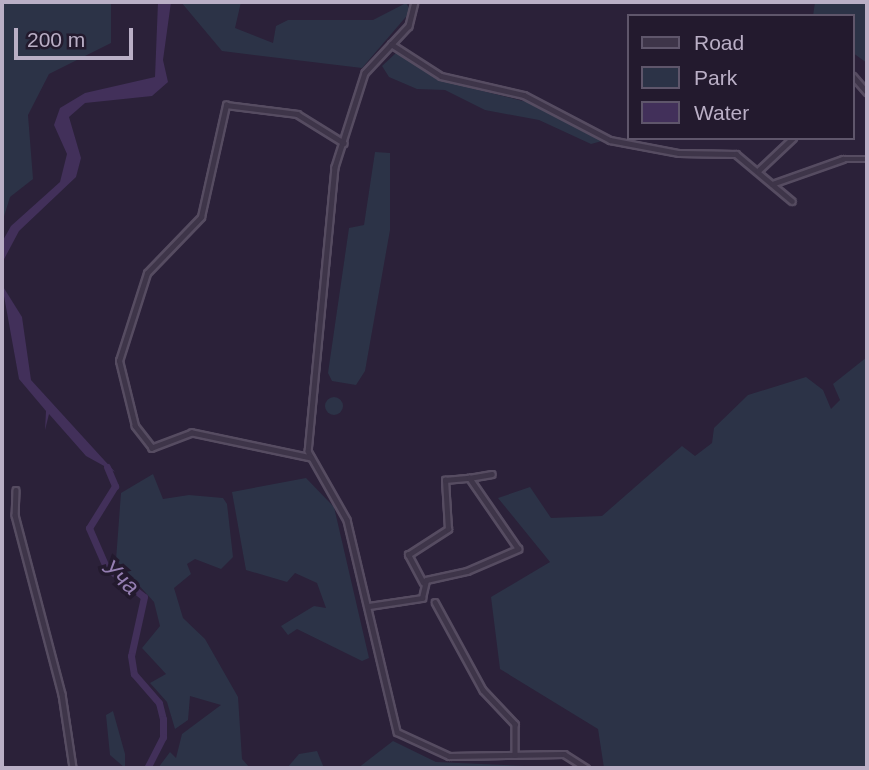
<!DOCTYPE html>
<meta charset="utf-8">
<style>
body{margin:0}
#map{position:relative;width:869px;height:770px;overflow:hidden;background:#2b2139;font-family:Helvetica,sans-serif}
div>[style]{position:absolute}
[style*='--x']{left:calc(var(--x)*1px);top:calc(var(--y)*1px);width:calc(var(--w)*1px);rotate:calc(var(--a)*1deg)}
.green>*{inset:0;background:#2c3347}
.round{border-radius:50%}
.water>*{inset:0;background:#42305a}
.river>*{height:7px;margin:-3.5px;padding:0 3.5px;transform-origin:3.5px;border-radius:3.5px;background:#42305a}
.roads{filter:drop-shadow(2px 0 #564c61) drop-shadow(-2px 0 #564c61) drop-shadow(0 2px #564c61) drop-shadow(0 -2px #564c61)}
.street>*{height:4.5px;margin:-2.25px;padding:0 2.25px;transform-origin:2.25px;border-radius:2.25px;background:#3e3549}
span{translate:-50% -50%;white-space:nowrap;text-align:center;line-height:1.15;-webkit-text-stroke:7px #231a2e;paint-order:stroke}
.water-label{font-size:23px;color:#957fb2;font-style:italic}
.frame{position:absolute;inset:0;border:4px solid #baafc6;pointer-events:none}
.legend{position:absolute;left:627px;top:14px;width:228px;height:126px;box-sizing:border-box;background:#231a2e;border:2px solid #5f566b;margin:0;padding:9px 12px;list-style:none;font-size:21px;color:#baafc6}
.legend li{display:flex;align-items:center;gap:14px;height:35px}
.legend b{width:35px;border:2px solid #5f566b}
.scale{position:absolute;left:14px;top:28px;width:119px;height:32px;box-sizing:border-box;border:4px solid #baafc6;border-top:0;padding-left:9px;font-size:21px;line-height:24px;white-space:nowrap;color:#baafc6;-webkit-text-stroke:5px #231a2e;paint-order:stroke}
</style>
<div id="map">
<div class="green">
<i style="clip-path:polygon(2px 2px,111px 2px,111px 43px,49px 74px,28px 115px,33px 179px,10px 197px,2px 223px)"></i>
<i style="clip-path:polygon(181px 2px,241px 2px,235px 28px,273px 43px,276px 26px,288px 20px,373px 20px,406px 3px,411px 11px,362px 68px,222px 51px)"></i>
<i style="clip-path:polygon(815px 2px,867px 2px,867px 63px,853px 53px,853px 16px,813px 16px)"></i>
<i style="clip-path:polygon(397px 52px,451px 83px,535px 104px,602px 141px,591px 144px,539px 120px,485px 110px,445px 90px,417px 89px,389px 77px,382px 66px)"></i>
<i style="clip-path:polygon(375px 152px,390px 153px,390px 230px,365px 371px,356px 385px,332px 381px,328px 373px,349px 228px,364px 225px)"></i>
<i style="clip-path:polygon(867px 357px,867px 768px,604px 768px,598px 729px,500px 669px,491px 597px,550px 562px,498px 498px,530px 487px,551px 518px,602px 516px,682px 446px,695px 456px,712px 443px,714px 428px,748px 395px,806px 377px,823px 390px,831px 409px,840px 400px,833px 384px)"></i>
<i class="round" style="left:325px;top:397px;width:18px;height:18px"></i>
<i style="clip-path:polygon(153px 474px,163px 499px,189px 495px,223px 498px,227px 504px,233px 557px,221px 569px,195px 559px,187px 564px,191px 574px,174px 588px,183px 618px,205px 639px,238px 697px,242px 759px,250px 768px,158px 768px,170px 752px,176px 758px,182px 734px,221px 705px,190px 696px,188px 720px,175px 729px,167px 702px,150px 683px,166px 674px,142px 648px,160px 626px,154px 602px,116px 560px,121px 493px)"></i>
<i style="clip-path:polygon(306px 478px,334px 507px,369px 658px,362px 661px,297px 629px,288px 635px,281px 626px,314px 606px,326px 608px,317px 583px,295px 573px,287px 582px,246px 570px,232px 492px)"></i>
<i style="clip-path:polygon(113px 711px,125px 754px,125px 768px,110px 755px,106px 715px)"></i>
<i style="clip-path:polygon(393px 741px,436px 762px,571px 768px,358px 768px)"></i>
<i style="clip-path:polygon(317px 751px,324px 768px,287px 768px,299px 754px)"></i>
</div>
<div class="water">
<i style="clip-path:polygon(158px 2px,171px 2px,163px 60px,168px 82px,152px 96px,85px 103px,69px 117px,81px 158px,76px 177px,19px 231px,2px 263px,2px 242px,11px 226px,60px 182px,67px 154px,54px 125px,60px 108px,85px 93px,155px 77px)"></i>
<i style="clip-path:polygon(2px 285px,22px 317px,31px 380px,115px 472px,86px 456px,49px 414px,45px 430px,46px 411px,19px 379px)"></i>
</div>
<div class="river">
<i style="--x:107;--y:467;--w:21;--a:67"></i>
<i style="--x:115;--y:486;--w:49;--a:121.8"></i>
<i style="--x:89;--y:528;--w:43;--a:66.4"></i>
<i style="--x:106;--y:567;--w:48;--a:38.3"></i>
<i style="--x:144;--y:597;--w:60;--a:102.4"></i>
<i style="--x:131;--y:656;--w:18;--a:81"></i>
<i style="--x:134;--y:674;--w:38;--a:49"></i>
<i style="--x:159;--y:703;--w:16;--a:76"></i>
<i style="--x:163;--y:719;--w:18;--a:90"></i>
<i style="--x:163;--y:737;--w:35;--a:117"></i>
</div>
<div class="roads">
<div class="street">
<i style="--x:415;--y:2;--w:25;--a:104"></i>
<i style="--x:409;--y:26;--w:64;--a:133.1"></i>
<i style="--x:365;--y:73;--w:99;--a:107.7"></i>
<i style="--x:335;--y:167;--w:285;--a:95.4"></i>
<i style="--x:308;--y:451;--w:79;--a:60.5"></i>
<i style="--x:347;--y:520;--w:218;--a:76.7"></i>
<i style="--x:397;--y:732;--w:57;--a:24.8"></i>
<i style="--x:449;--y:756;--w:115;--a:-1"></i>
<i style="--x:564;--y:754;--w:26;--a:32"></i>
<i style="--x:391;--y:44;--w:59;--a:32.6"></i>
<i style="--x:441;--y:76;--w:85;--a:12.9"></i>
<i style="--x:524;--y:95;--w:97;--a:27.6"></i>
<i style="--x:610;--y:140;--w:70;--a:10.7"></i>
<i style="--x:679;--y:153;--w:57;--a:1"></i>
<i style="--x:736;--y:154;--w:73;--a:40"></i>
<i style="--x:853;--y:76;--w:21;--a:49"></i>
<i style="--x:758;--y:171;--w:48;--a:-43.3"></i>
<i style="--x:772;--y:184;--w:75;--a:-19.4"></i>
<i style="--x:843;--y:159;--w:24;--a:0"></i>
<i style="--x:311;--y:458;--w:122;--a:-168.1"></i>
<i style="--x:192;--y:433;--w:43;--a:159.4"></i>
<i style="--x:152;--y:448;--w:28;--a:-128"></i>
<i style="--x:135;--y:426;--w:67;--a:-103.8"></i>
<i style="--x:119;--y:361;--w:92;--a:-72.3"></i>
<i style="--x:147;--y:273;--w:78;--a:-46"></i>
<i style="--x:201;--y:217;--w:115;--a:-77.4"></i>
<i style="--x:226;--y:105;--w:72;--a:7.2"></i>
<i style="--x:297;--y:114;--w:55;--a:31.7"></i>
<i style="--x:16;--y:490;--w:25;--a:92"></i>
<i style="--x:15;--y:515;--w:185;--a:75.3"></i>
<i style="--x:62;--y:694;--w:75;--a:81.5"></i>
<i style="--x:423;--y:583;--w:32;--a:-118"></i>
<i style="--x:408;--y:555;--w:48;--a:-33"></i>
<i style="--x:448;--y:529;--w:49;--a:-93.5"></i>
<i style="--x:445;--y:480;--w:24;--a:-5"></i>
<i style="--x:435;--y:602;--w:100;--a:61.4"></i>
<i style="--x:483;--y:690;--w:47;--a:46.7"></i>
<i style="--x:515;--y:724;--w:31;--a:90"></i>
<i style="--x:369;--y:606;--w:54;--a:-8.6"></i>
<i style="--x:422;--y:598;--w:18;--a:-77"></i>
<i style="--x:426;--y:580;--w:42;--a:-12.4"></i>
<i style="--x:467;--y:571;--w:56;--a:-23.3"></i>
<i style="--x:518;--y:549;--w:86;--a:-124.6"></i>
<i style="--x:469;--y:478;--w:23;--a:-10"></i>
</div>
</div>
<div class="water-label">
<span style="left:121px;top:577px;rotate:42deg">Уча</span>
</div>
<div class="frame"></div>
<ul class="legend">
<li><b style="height:9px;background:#3e3549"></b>Road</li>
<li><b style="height:19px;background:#2c3347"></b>Park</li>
<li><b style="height:19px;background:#42305a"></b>Water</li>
</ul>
<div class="scale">200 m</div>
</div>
